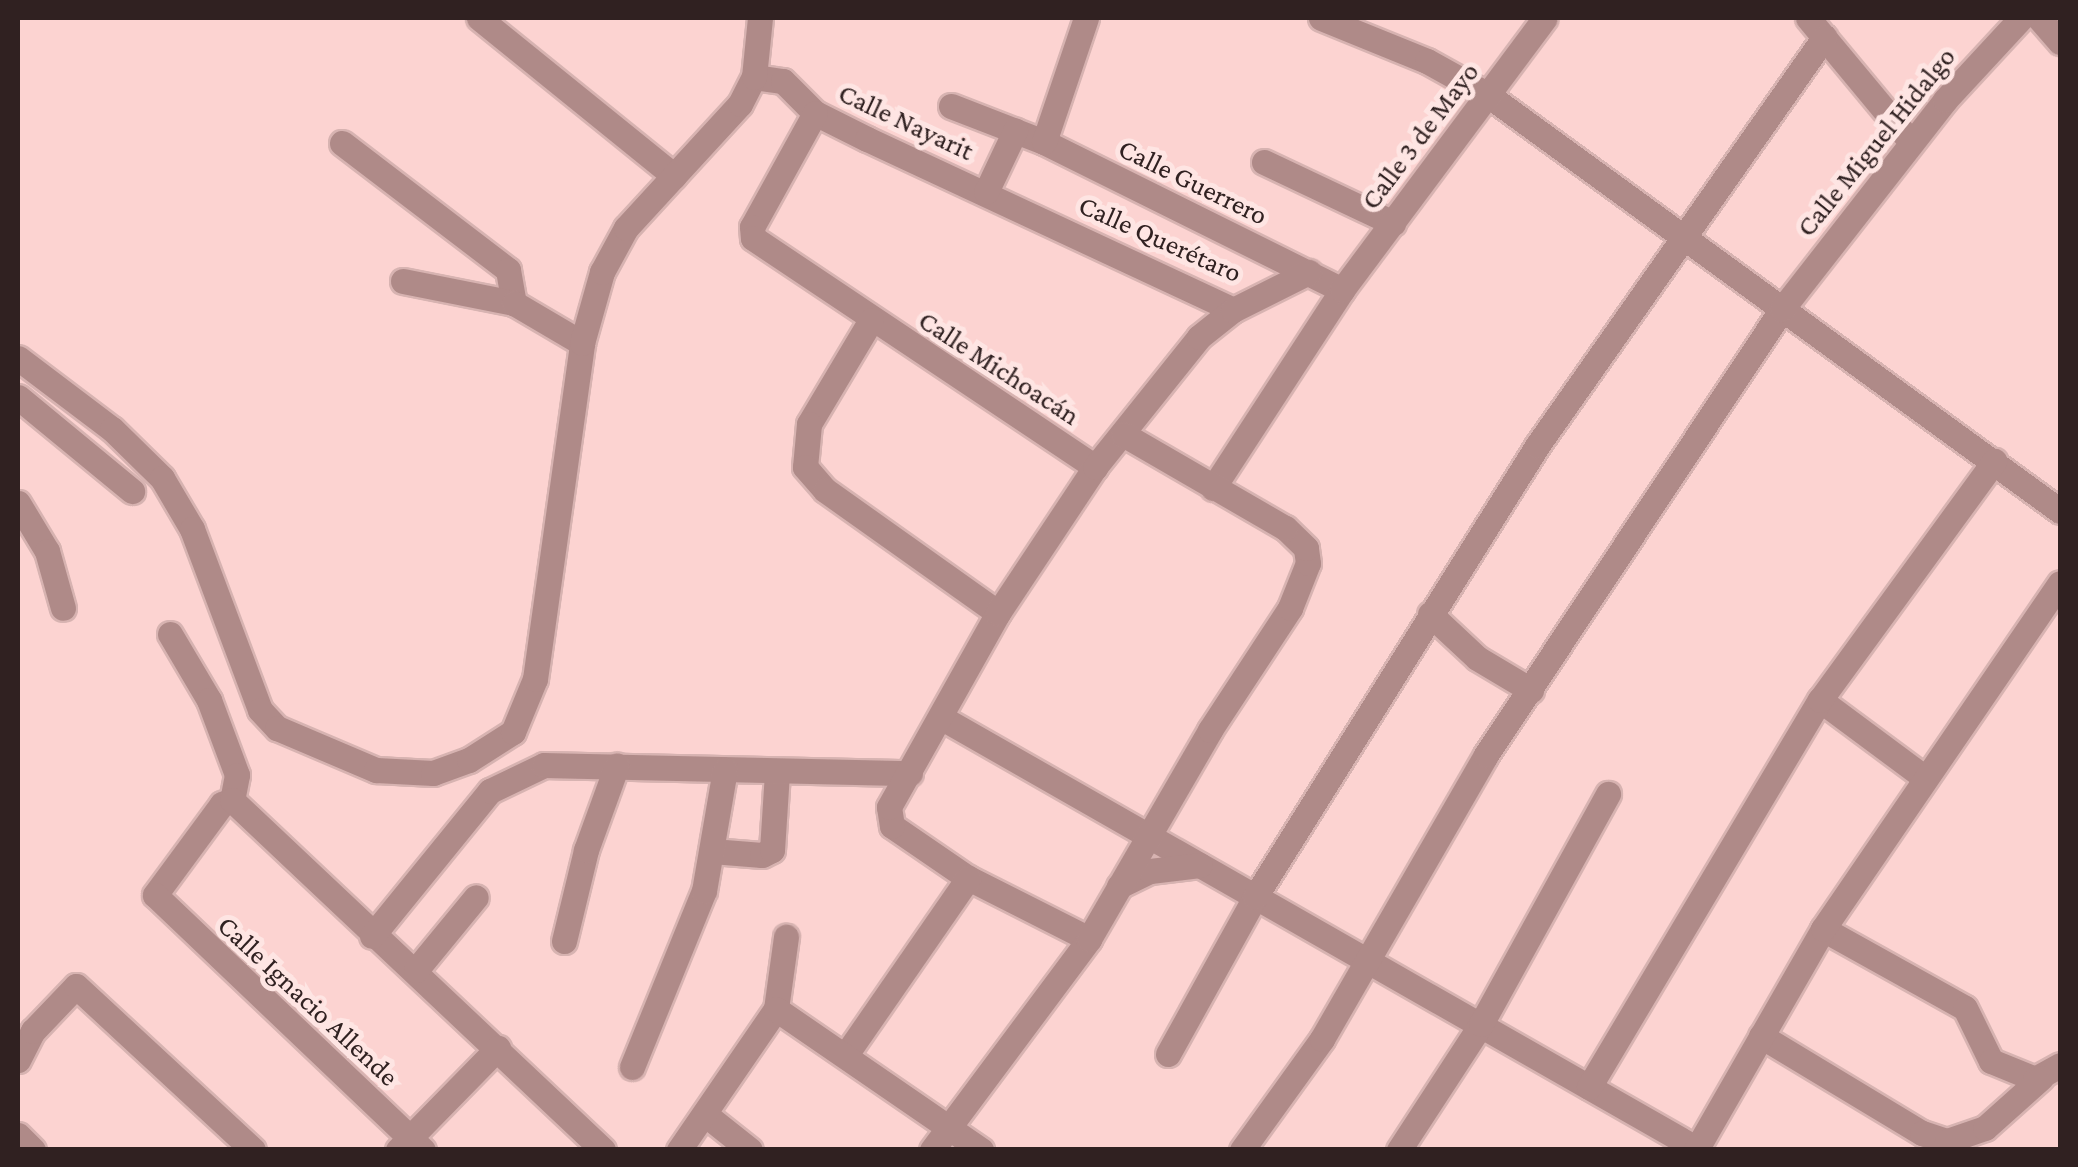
<!DOCTYPE html>
<meta charset="utf-8">
<style>
body{margin:0}
#map{position:relative;width:2078px;height:1167px;overflow:hidden;background:#fcd3d1;font-family:"Crimson Pro",serif}
div>[style]{position:absolute}
[style*='--x']{left:calc(var(--x)*1px);top:calc(var(--y)*1px);width:calc(var(--w)*1px);rotate:calc(var(--a)*1deg)}
.roads{filter:drop-shadow(2px 0 #d7b3b1) drop-shadow(-2px 0 #d7b3b1) drop-shadow(0 2px #d7b3b1) drop-shadow(0 -2px #d7b3b1)}
.minor>*{height:25px;margin:-12.5px;padding:0 12.5px;transform-origin:12.5px;border-radius:12.5px;background:#af8a88}
span{translate:-50% -50%;white-space:nowrap;text-align:center;line-height:1.15;-webkit-text-stroke:10px #fee5e3;paint-order:stroke}
.street-label{font-size:28px;color:#302121}
.frame{position:absolute;inset:0;border:20px solid #302121;pointer-events:none}
</style>
<div id="map">
<div class="roads">
<div class="minor">
<i style="--x:479;--y:18;--w:251;--a:39"></i>
<i style="--x:1321;--y:18;--w:114;--a:22.1"></i>
<i style="--x:1427;--y:61;--w:70;--a:29.1"></i>
<i style="--x:1488;--y:95;--w:707;--a:36.03"></i>
<i style="--x:1808;--y:18;--w:161;--a:50.3"></i>
<i style="--x:2039;--y:18;--w:32;--a:49"></i>
<i style="--x:754;--y:77;--w:29;--a:8"></i>
<i style="--x:783;--y:81;--w:45;--a:45"></i>
<i style="--x:815;--y:113;--w:58;--a:26.6"></i>
<i style="--x:867;--y:139;--w:404;--a:25"></i>
<i style="--x:951;--y:106;--w:100;--a:21.2"></i>
<i style="--x:1044;--y:142;--w:333;--a:26.4"></i>
<i style="--x:815;--y:113;--w:130;--a:118.9"></i>
<i style="--x:752;--y:227;--w:11;--a:85"></i>
<i style="--x:753;--y:238;--w:412;--a:33.8"></i>
<i style="--x:1044;--y:142;--w:131;--a:-71.3"></i>
<i style="--x:342;--y:143;--w:209;--a:37.4"></i>
<i style="--x:508;--y:270;--w:34;--a:80"></i>
<i style="--x:1264;--y:162;--w:143;--a:25.3"></i>
<i style="--x:986;--y:192;--w:68;--a:-64.6"></i>
<i style="--x:403;--y:281;--w:113;--a:11.2"></i>
<i style="--x:514;--y:303;--w:79;--a:30.5"></i>
<i style="--x:871;--y:320;--w:121;--a:120.8"></i>
<i style="--x:809;--y:424;--w:43;--a:95.3"></i>
<i style="--x:805;--y:467;--w:30;--a:49"></i>
<i style="--x:825;--y:490;--w:212;--a:35.4"></i>
<i style="--x:18;--y:358;--w:118;--a:37.1"></i>
<i style="--x:112;--y:429;--w:70;--a:44.4"></i>
<i style="--x:162;--y:478;--w:59;--a:59.5"></i>
<i style="--x:192;--y:529;--w:193;--a:69.4"></i>
<i style="--x:260;--y:710;--w:25;--a:47"></i>
<i style="--x:277;--y:728;--w:108;--a:23"></i>
<i style="--x:376;--y:770;--w:57;--a:3"></i>
<i style="--x:433;--y:773;--w:38;--a:-20"></i>
<i style="--x:469;--y:760;--w:52;--a:-32.5"></i>
<i style="--x:513;--y:732;--w:57;--a:-67.5"></i>
<i style="--x:535;--y:679;--w:339;--a:-82"></i>
<i style="--x:582;--y:343;--w:74;--a:-74.3"></i>
<i style="--x:602;--y:272;--w:50;--a:-61.4"></i>
<i style="--x:626;--y:228;--w:168;--a:-47.4"></i>
<i style="--x:740;--y:104;--w:30;--a:-63"></i>
<i style="--x:754;--y:77;--w:59;--a:-84.2"></i>
<i style="--x:18;--y:397;--w:148;--a:39.5"></i>
<i style="--x:1213;--y:488;--w:236;--a:-56.9"></i>
<i style="--x:1342;--y:290;--w:339;--a:-53.3"></i>
<i style="--x:18;--y:503;--w:56;--a:58.9"></i>
<i style="--x:47;--y:551;--w:59;--a:74.3"></i>
<i style="--x:1430;--y:614;--w:64;--a:43.1"></i>
<i style="--x:1477;--y:658;--w:63;--a:30.7"></i>
<i style="--x:170;--y:634;--w:77;--a:59.4"></i>
<i style="--x:209;--y:700;--w:80;--a:69.5"></i>
<i style="--x:237;--y:775;--w:25;--a:101"></i>
<i style="--x:232;--y:800;--w:11;--a:158"></i>
<i style="--x:222;--y:804;--w:113;--a:126.4"></i>
<i style="--x:155;--y:895;--w:370;--a:43.6"></i>
<i style="--x:1820;--y:700;--w:131;--a:36.6"></i>
<i style="--x:942;--y:718;--w:872;--a:29.71"></i>
<i style="--x:232;--y:800;--w:510;--a:43.33"></i>
<i style="--x:712;--y:851;--w:50;--a:4.6"></i>
<i style="--x:762;--y:855;--w:11;--a:-27"></i>
<i style="--x:772;--y:850;--w:78;--a:-86.3"></i>
<i style="--x:1119;--y:886;--w:34;--a:-26"></i>
<i style="--x:1150;--y:871;--w:50;--a:-6.8"></i>
<i style="--x:1823;--y:929;--w:162;--a:29.1"></i>
<i style="--x:1965;--y:1008;--w:59;--a:63.9"></i>
<i style="--x:1991;--y:1061;--w:48;--a:22.2"></i>
<i style="--x:2035;--y:1079;--w:29;--a:-29"></i>
<i style="--x:372;--y:936;--w:187;--a:-50.9"></i>
<i style="--x:490;--y:791;--w:60;--a:-25.7"></i>
<i style="--x:544;--y:765;--w:366;--a:1.3"></i>
<i style="--x:1089;--y:939;--w:136;--a:-153.2"></i>
<i style="--x:968;--y:878;--w:92;--a:-145.6"></i>
<i style="--x:892;--y:826;--w:19;--a:-99"></i>
<i style="--x:889;--y:807;--w:223;--a:-60.7"></i>
<i style="--x:998;--y:613;--w:175;--a:-56.4"></i>
<i style="--x:1095;--y:467;--w:166;--a:-51.3"></i>
<i style="--x:1199;--y:337;--w:43;--a:-38.5"></i>
<i style="--x:1233;--y:310;--w:85;--a:-26.6"></i>
<i style="--x:564;--y:941;--w:94;--a:-76.4"></i>
<i style="--x:586;--y:850;--w:90;--a:-70"></i>
<i style="--x:416;--y:970;--w:94;--a:-50.6"></i>
<i style="--x:776;--y:1009;--w:73;--a:-82.1"></i>
<i style="--x:1761;--y:1036;--w:188;--a:31.1"></i>
<i style="--x:1922;--y:1133;--w:26;--a:18"></i>
<i style="--x:1947;--y:1141;--w:40;--a:-18.9"></i>
<i style="--x:1985;--y:1128;--w:75;--a:-41.8"></i>
<i style="--x:847;--y:1053;--w:213;--a:-55.3"></i>
<i style="--x:1168;--y:1054;--w:179;--a:-61"></i>
<i style="--x:1255;--y:897;--w:532;--a:-57.98"></i>
<i style="--x:1537;--y:446;--w:500;--a:-54.9"></i>
<i style="--x:18;--y:1060;--w:33;--a:-63"></i>
<i style="--x:33;--y:1031;--w:62;--a:-46.3"></i>
<i style="--x:76;--y:986;--w:241;--a:42.8"></i>
<i style="--x:632;--y:1067;--w:190;--a:-67.8"></i>
<i style="--x:704;--y:891;--w:123;--a:-80.2"></i>
<i style="--x:1589;--y:1087;--w:451;--a:-59.2"></i>
<i style="--x:1820;--y:700;--w:296;--a:-53.9"></i>
<i style="--x:706;--y:1115;--w:56;--a:38.5"></i>
<i style="--x:18;--y:1135;--w:21;--a:45"></i>
<i style="--x:398;--y:1150;--w:143;--a:-45.6"></i>
<i style="--x:679;--y:1150;--w:171;--a:-55.5"></i>
<i style="--x:776;--y:1009;--w:249;--a:34.5"></i>
<i style="--x:932;--y:1150;--w:263;--a:-53.3"></i>
<i style="--x:1089;--y:939;--w:241;--a:-59.9"></i>
<i style="--x:1210;--y:730;--w:146;--a:-56.7"></i>
<i style="--x:1290;--y:608;--w:48;--a:-68.2"></i>
<i style="--x:1308;--y:563;--w:15;--a:-98"></i>
<i style="--x:1306;--y:548;--w:29;--a:-136"></i>
<i style="--x:1285;--y:528;--w:187;--a:-149.9"></i>
<i style="--x:1242;--y:1150;--w:137;--a:-54.2"></i>
<i style="--x:1322;--y:1039;--w:328;--a:-60"></i>
<i style="--x:1486;--y:755;--w:535;--a:-56.43"></i>
<i style="--x:1782;--y:309;--w:265;--a:-52"></i>
<i style="--x:1945;--y:100;--w:112;--a:-47.2"></i>
<i style="--x:1399;--y:1150;--w:150;--a:-56.9"></i>
<i style="--x:1481;--y:1024;--w:263;--a:-61.1"></i>
<i style="--x:1696;--y:1150;--w:255;--a:-60.1"></i>
<i style="--x:1823;--y:929;--w:419;--a:-55.6"></i>
</div>
</div>
<div class="street-label">
<span style="left:906px;top:122px;rotate:25deg">Calle Nayarit</span>
<span style="left:1420px;top:136px;rotate:-53deg">Calle 3 de Mayo</span>
<span style="left:1876px;top:142px;rotate:-51deg">Calle Miguel Hidalgo</span>
<span style="left:1193px;top:182px;rotate:26deg">Calle Guerrero</span>
<span style="left:1160px;top:239px;rotate:24deg">Calle Querétaro</span>
<span style="left:999px;top:368px;rotate:33deg">Calle Michoacán</span>
<span style="left:308px;top:1001px;rotate:43deg">Calle Ignacio Allende</span>
</div>
<div class="frame"></div>
</div>
